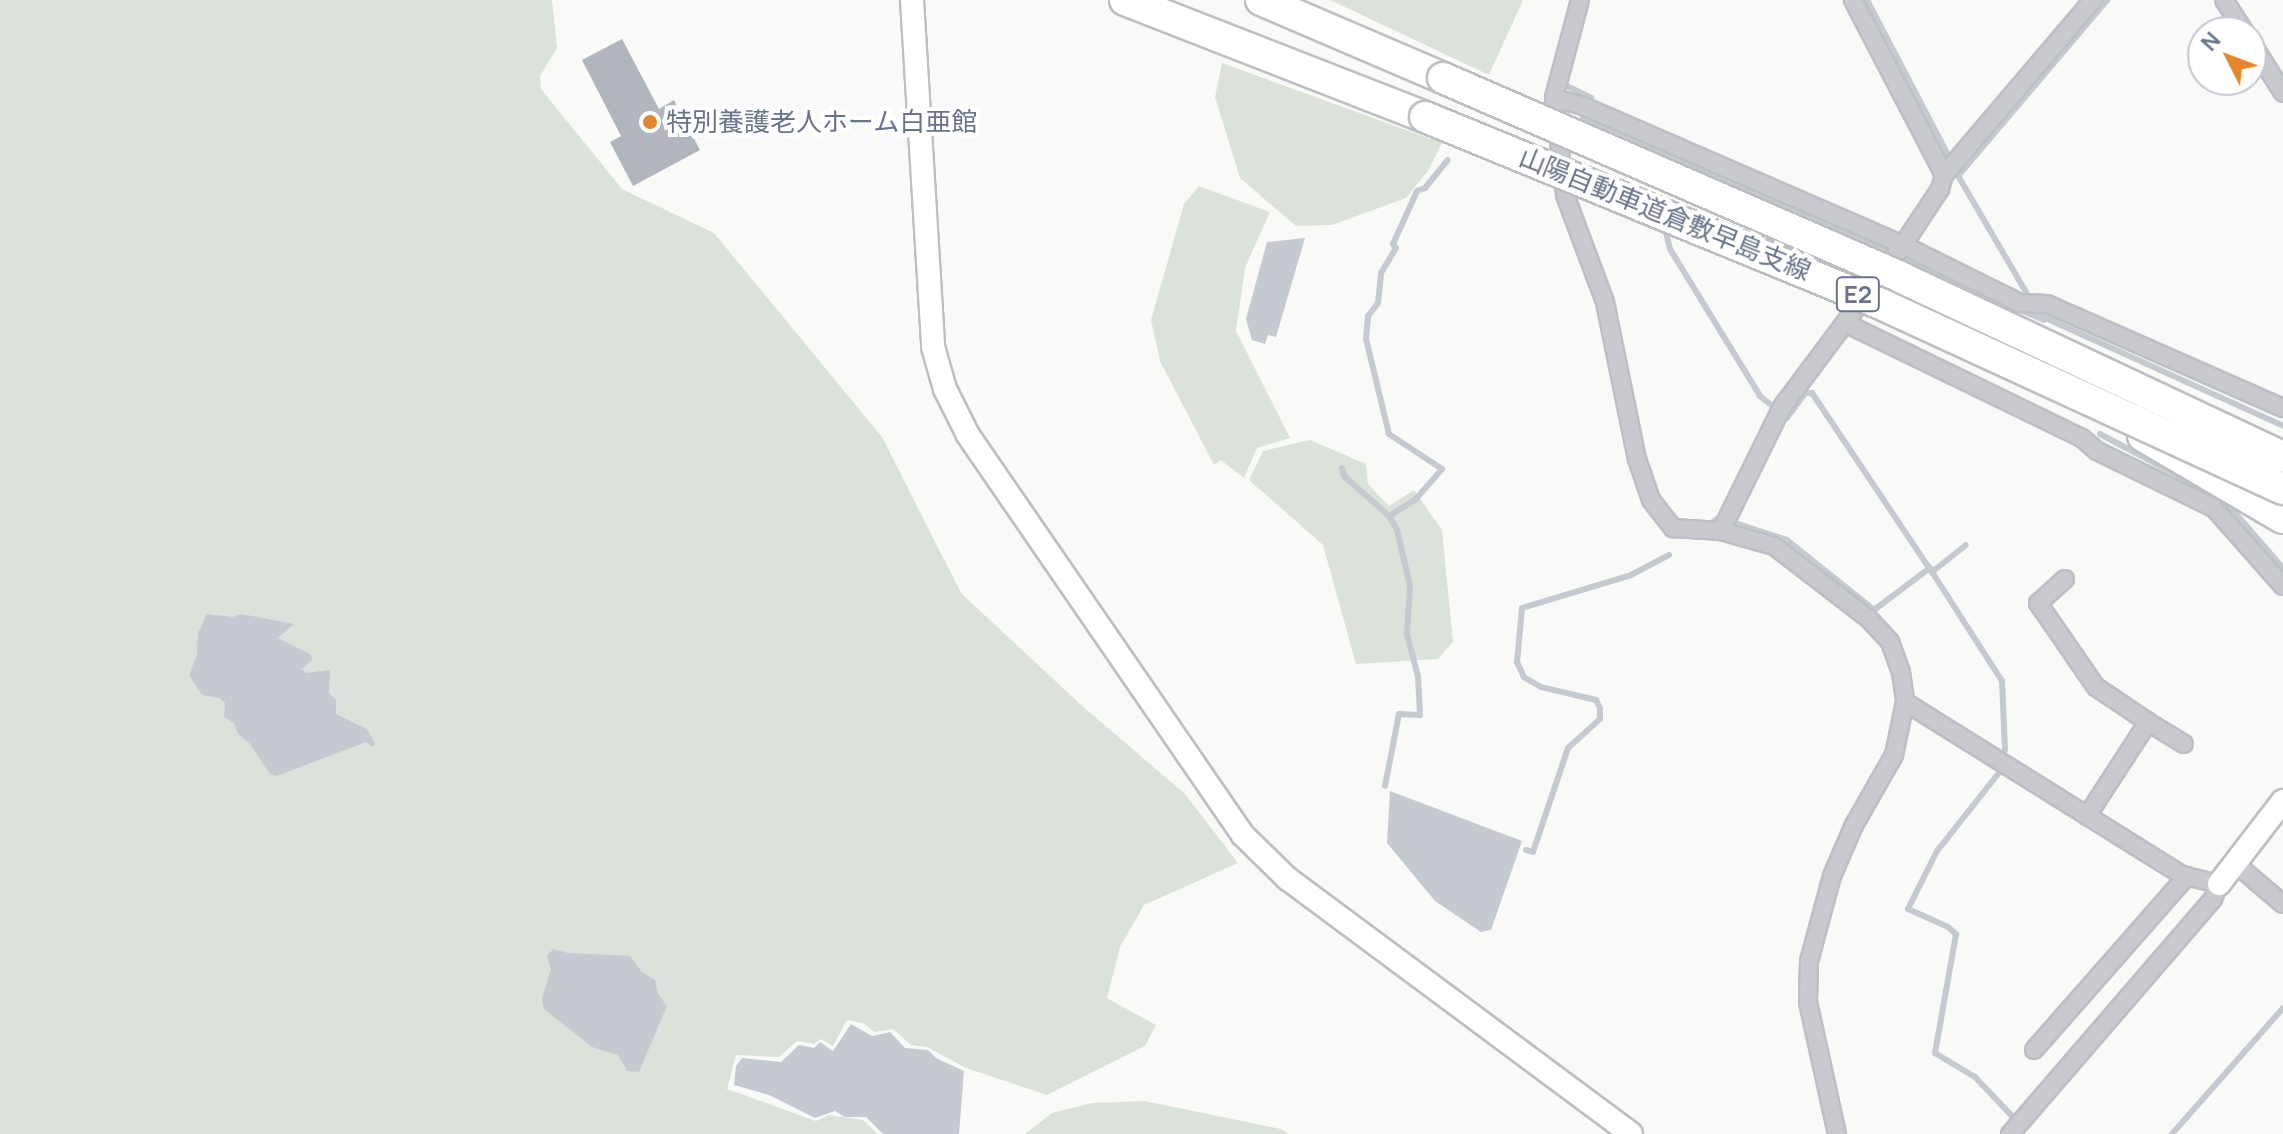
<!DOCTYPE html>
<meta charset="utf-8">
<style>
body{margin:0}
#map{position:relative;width:2283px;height:1134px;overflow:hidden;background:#f9faf8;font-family:Manrope,"Noto Sans JP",sans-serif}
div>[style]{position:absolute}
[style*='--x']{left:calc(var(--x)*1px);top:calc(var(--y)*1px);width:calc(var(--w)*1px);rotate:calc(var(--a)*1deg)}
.green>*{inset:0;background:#dae2d9}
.water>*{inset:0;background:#c5cad1}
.stream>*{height:6px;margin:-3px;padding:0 3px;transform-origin:3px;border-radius:3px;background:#c5cad1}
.building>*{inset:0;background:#b0b5be}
.roads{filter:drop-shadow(2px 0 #bdbfc5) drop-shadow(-2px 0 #bdbfc5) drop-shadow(0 2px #bdbfc5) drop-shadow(0 -2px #bdbfc5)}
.street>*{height:16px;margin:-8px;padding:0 8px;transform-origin:8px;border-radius:8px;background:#c8cacf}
.secondary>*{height:22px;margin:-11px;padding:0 11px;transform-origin:11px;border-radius:11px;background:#fff}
.highway>*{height:30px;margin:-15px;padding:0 15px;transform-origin:15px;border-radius:15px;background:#fff}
.bridges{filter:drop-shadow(2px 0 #bdbec2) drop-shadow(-2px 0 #bdbec2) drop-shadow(0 2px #bdbec2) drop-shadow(0 -2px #bdbec2)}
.highway-bridge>*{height:30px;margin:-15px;padding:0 15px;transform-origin:15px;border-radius:15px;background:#fff}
.dots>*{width:22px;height:22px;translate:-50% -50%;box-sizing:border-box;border:4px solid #fff;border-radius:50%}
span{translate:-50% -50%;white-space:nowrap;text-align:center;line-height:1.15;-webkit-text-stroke:8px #fff;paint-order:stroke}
.shield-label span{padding:2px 6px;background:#fff;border:2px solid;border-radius:6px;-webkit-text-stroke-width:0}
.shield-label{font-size:24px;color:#697389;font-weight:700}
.poi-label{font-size:26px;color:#697389}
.left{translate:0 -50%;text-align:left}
.street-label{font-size:26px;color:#697389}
.north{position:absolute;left:2187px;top:16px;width:80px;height:80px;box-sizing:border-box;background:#fff;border:2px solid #c3c7d0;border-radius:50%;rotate:312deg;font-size:22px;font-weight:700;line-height:32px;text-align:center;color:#697389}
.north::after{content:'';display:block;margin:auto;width:28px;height:36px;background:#e5852c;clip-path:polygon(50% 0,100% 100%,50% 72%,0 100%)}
</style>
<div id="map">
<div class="green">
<i style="clip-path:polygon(0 0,552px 0,557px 48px,540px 76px,541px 89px,622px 189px,714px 233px,882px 437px,961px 593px,1080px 704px,1185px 794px,1238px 863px,1144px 905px,1120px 947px,1107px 998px,1156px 1025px,1145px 1046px,1047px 1095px,966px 1068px,927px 1047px,911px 1045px,893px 1029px,874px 1032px,863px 1023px,847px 1020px,833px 1046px,821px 1039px,814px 1044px,797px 1041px,779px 1057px,736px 1055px,727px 1089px,816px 1121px,829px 1115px,863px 1120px,878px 1134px,0 1134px)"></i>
<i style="clip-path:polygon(1330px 0,1523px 0,1489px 75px)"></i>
<i style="clip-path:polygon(1222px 63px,1442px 143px,1428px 171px,1406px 198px,1332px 225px,1296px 226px,1240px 178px,1215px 97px)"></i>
<i style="clip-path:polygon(1199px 186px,1270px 212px,1245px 268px,1236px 331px,1290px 438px,1257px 448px,1244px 478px,1221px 460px,1214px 465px,1160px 361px,1151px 320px,1184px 204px)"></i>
<i style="clip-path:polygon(1310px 440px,1366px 464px,1368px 484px,1389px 506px,1414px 490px,1442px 530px,1453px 642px,1438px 659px,1356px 664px,1323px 545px,1249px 480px,1263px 451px)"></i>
<i style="clip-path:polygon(1145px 1101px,1281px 1129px,1289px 1134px,1025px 1134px,1052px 1113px,1092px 1103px)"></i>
</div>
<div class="water">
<i style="clip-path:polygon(1305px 238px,1276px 337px,1268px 335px,1265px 344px,1252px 340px,1246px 319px,1267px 242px)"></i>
<i style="clip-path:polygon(207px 614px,233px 617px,241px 614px,294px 624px,278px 638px,310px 654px,313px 659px,302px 669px,306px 673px,330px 670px,329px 693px,336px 700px,336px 714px,367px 729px,375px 744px,372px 747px,366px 742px,277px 776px,270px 774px,250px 744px,238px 734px,234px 723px,224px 717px,225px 703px,220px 698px,202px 695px,189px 675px,197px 655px,198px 633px)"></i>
<i style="clip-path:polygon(1390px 791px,1522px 841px,1491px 930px,1481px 932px,1435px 901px,1387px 843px)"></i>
<i style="clip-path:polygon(553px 949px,568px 953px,630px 956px,642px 972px,655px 980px,658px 994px,667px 1006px,639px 1072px,627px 1071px,618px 1055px,592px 1047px,544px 1009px,542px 999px,551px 969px,547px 956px)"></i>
<i style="clip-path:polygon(851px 1024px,872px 1036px,890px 1032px,905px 1048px,928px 1050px,936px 1058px,964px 1071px,959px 1134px,883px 1134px,866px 1117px,845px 1117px,835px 1111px,815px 1118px,769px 1095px,734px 1085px,736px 1066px,742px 1058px,781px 1062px,799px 1045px,814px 1048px,820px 1042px,833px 1051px)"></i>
</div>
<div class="stream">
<i style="--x:1867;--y:0;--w:173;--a:62.4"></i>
<i style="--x:1569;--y:87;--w:25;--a:26"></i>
<i style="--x:1583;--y:118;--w:332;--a:23.6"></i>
<i style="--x:1957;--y:174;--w:137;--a:59.7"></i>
<i style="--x:1958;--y:176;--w:231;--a:-49.7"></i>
<i style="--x:1572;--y:193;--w:102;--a:22.5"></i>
<i style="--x:1666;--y:232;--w:17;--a:77"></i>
<i style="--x:1670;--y:249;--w:172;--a:58.5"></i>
<i style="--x:1760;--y:396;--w:19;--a:39"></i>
<i style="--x:1899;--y:257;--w:158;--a:23.5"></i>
<i style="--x:2041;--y:316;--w:266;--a:24.4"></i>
<i style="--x:1783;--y:415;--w:5;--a:37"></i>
<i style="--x:1787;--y:418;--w:31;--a:-54"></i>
<i style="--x:1805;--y:393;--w:7;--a:0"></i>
<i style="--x:1812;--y:393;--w:216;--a:56.2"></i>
<i style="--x:1932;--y:572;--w:43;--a:-38.5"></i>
<i style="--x:2100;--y:434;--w:140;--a:28"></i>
<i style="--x:2224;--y:500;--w:90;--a:49.1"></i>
<i style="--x:1342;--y:468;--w:8;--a:76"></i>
<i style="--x:1344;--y:476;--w:60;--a:41.6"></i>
<i style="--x:1389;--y:516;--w:16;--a:60"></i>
<i style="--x:1397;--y:530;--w:57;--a:76.9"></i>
<i style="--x:1410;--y:586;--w:49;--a:93.5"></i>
<i style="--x:1407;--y:635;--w:42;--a:75"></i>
<i style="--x:1418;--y:676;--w:39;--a:87"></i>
<i style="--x:1420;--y:715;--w:21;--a:-177"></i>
<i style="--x:1399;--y:714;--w:73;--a:101"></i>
<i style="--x:1389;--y:516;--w:31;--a:-32"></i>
<i style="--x:1415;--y:500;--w:41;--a:-48.9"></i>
<i style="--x:1442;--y:469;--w:64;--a:-146.6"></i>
<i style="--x:1389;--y:434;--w:98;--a:-103.6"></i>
<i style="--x:1366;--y:339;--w:23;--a:-85"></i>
<i style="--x:1368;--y:316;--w:16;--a:-52"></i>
<i style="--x:1378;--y:303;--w:30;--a:-84"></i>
<i style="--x:1381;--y:273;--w:29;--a:-59"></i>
<i style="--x:1396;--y:248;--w:5;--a:-127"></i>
<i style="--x:1393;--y:244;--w:58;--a:-65.6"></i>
<i style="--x:1417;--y:191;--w:9;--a:-21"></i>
<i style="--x:1425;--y:188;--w:36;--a:-51"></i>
<i style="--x:1713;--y:522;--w:5;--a:-37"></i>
<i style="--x:1735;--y:523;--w:55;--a:18.1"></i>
<i style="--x:1787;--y:540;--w:112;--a:38.8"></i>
<i style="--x:1874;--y:610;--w:70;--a:-36.9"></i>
<i style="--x:1932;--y:572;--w:130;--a:57.3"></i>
<i style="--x:2002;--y:681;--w:69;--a:87.5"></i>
<i style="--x:1998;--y:774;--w:98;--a:128.4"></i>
<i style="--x:1937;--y:851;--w:65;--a:116.6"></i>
<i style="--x:1908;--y:909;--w:44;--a:24.2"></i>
<i style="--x:1948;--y:927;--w:11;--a:41"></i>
<i style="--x:1956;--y:934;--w:121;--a:100"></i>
<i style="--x:1935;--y:1053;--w:47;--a:31"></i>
<i style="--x:1975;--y:1077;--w:55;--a:46.5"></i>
<i style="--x:2013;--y:1117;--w:9;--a:69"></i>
<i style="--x:1526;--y:850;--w:7;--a:16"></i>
<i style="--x:1533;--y:852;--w:110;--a:-71.4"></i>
<i style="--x:1568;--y:748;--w:43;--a:-42.2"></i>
<i style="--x:1600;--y:719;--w:11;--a:-90"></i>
<i style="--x:1600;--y:708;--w:9;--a:-117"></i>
<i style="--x:1596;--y:700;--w:57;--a:-166.7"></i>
<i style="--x:1541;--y:687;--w:20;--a:-150"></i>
<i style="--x:1524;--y:677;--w:17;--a:-115"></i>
<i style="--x:1517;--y:662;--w:54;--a:-84.7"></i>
<i style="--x:1522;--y:608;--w:114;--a:-16.8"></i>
<i style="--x:1631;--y:575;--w:43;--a:-27.8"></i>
<i style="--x:2172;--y:1134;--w:168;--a:-48.6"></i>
</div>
<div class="building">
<i style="clip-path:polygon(622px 39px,659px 109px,674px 100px,700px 150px,633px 186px,610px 142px,621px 136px,582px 60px)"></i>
</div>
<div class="roads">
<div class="street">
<i style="--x:1580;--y:0;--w:101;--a:104.9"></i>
<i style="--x:1554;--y:98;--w:98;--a:83.5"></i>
<i style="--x:1565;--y:195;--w:114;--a:69.5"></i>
<i style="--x:1605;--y:302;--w:160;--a:78.5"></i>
<i style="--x:1637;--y:459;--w:43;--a:71.1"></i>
<i style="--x:1651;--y:500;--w:36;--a:52"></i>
<i style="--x:1673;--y:528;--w:48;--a:3.6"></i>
<i style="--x:1721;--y:531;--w:55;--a:15.8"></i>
<i style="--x:1774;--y:546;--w:118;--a:37.5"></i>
<i style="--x:1868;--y:618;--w:33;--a:47"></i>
<i style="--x:1890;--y:642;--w:32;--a:70"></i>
<i style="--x:1901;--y:672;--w:30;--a:82"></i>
<i style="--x:1905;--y:702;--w:54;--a:101.7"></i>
<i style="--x:1894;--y:755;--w:81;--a:119.7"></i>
<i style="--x:1854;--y:825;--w:56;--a:113.3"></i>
<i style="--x:1832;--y:876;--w:88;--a:105.1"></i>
<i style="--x:1809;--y:961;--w:41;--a:91.4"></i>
<i style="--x:1808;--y:1002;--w:135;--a:77.6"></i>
<i style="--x:1853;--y:0;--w:197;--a:62.5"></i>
<i style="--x:2224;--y:0;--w:38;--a:57"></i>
<i style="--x:2251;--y:42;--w:60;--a:57.9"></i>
<i style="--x:1554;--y:98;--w:28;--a:15"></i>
<i style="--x:1581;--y:105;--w:351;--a:23.5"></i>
<i style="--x:1903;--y:245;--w:131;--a:26.4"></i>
<i style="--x:2020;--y:303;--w:27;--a:2"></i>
<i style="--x:2047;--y:304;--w:258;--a:23.8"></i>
<i style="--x:1845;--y:323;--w:263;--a:25.9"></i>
<i style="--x:2082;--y:438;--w:20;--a:41"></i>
<i style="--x:2097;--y:451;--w:130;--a:26"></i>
<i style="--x:2214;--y:508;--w:104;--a:48.5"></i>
<i style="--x:1721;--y:531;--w:138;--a:-63.8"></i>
<i style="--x:1782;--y:407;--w:202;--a:-53.2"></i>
<i style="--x:1903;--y:245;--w:67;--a:-56.5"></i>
<i style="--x:1940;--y:189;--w:15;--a:-74"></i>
<i style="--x:1944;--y:175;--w:230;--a:-49.6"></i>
<i style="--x:2065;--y:579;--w:36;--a:138"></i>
<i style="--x:2038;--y:603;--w:102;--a:55.4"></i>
<i style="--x:2096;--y:687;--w:63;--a:33.9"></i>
<i style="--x:1905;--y:702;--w:327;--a:32"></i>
<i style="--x:2182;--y:875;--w:38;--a:14"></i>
<i style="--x:2219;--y:884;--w:16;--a:112"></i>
<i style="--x:2213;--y:899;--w:311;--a:130.8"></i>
<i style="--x:2087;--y:816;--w:112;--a:-57"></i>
<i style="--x:2148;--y:722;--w:42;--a:31.4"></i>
<i style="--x:2237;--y:865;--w:60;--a:40.3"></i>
<i style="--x:2034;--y:1050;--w:232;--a:-48.7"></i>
</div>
<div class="secondary">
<i style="--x:912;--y:0;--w:348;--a:86.5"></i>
<i style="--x:933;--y:347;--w:44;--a:74.1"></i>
<i style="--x:945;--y:389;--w:51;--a:63.4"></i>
<i style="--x:968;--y:435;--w:485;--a:55.5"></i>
<i style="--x:1243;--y:835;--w:63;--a:44.4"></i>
<i style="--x:1288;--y:879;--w:427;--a:36.6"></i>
<i style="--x:2219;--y:884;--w:105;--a:-52.4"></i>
</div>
<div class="highway">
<i style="--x:1125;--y:0;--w:322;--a:21.3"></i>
<i style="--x:1261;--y:0;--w:198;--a:23.2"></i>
<i style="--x:2143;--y:436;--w:162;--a:30.4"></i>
</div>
</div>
<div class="bridges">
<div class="highway-bridge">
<i style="--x:1443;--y:78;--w:498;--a:23.5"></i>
<i style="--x:1900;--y:277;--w:423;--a:25.2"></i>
<i style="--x:1425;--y:117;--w:497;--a:22.3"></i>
<i style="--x:1885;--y:306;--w:438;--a:24.7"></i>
</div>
</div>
<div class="dots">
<i style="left:650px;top:122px;background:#e5852c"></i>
</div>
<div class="shield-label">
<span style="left:1858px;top:294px">E2</span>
</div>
<div class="poi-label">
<span class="left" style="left:666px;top:122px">特別養護老人ホーム白亜館</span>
</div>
<div class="street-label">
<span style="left:1665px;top:214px;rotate:22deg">山陽自動車道倉敷早島支線</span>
</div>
<div class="north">N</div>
</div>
